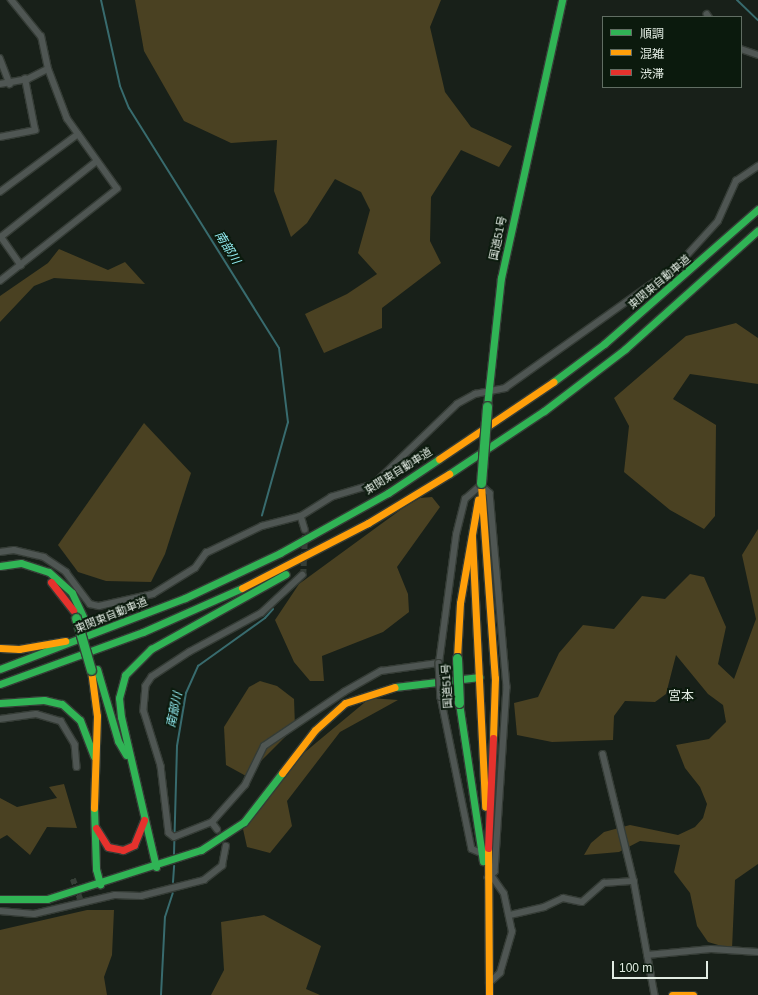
<!DOCTYPE html>
<meta charset="utf-8">
<style>
body{margin:0}
#map{position:relative;width:758px;height:995px;overflow:hidden;background:#182019;font-family:Arial,"Noto Sans JP",sans-serif}
div>[style]{position:absolute}
[style*='--x']{left:calc(var(--x)*1px);top:calc(var(--y)*1px);width:calc(var(--w)*1px);rotate:calc(var(--a)*1deg)}
.green>*{inset:0;background:#4a4122}
.stream>*{height:2px;margin:-1px;padding:0 1px;transform-origin:1px;border-radius:1px;background:#386b6e}
.street-tunnel>*{height:5.5px;margin-top:-2.75px;transform-origin:0;background:repeating-linear-gradient(90deg,#363f37 0 5.5px,transparent 0 8.5px)}
.roads{filter:drop-shadow(1px 0 #353c36) drop-shadow(-1px 0 #353c36) drop-shadow(0 1px #353c36) drop-shadow(0 -1px #353c36)}
.street>*{height:5.5px;margin:-2.75px;padding:0 2.75px;transform-origin:2.75px;border-radius:2.75px;background:#4f5653}
.fast>*{height:7px;margin:-3.5px;padding:0 3.5px;transform-origin:3.5px;border-radius:3.5px;background:#30b455}
.slow>*{height:7px;margin:-3.5px;padding:0 3.5px;transform-origin:3.5px;border-radius:3.5px;background:#ff9f0a}
.jam>*{height:7px;margin:-3.5px;padding:0 3.5px;transform-origin:3.5px;border-radius:3.5px;background:#e5322d}
.bridges{filter:drop-shadow(1px 0 #353c36) drop-shadow(-1px 0 #353c36) drop-shadow(0 1px #353c36) drop-shadow(0 -1px #353c36)}
.street-bridge>*{height:5.5px;margin:-2.75px;padding:0 2.75px;transform-origin:2.75px;border-radius:2.75px;background:#4f5653}
.fast-bridge>*{height:9px;margin:-4.5px;padding:0 4.5px;transform-origin:4.5px;border-radius:4.5px;background:#30b455}
span{translate:-50% -50%;white-space:nowrap;text-align:center;line-height:1.15;-webkit-text-stroke:4px #0b1a0d;paint-order:stroke}
.street-label{font-size:11px;color:#e2ece3}
.water-label{font-size:12px;color:#97f4fb;font-style:italic}
.quarter-label{font-size:13px;color:#e2ece3}
.legend{position:absolute;left:602px;top:16px;width:140px;height:72px;box-sizing:border-box;background:#0b1a0d;border:1px solid #616e63;margin:0;padding:5px 7px;list-style:none;font-size:12px;color:#e2ece3}
.legend li{display:flex;align-items:center;gap:8px;height:20px}
.legend b{width:20px;border:1px solid #616e63}
.scale{position:absolute;left:612px;top:961px;width:96px;height:18px;box-sizing:border-box;border:2px solid #e2ece3;border-top:0;padding-left:5px;font-size:12px;line-height:14px;white-space:nowrap;color:#e2ece3;-webkit-text-stroke:3px #0b1a0d;paint-order:stroke}
</style>
<div id="map">
<div class="green">
<i style="clip-path:polygon(135px 0,441px 0,430px 27px,445px 92px,471px 127px,512px 146px,499px 167px,461px 150px,431px 197px,430px 241px,441px 263px,382px 308px,382px 328px,324px 353px,305px 314px,347px 294px,377px 274px,358px 253px,370px 210px,361px 192px,335px 179px,307px 223px,291px 237px,274px 191px,277px 140px,231px 143px,184px 121px,144px 51px)"></i>
<i style="clip-path:polygon(59px 249px,108px 270px,125px 262px,145px 284px,54px 278px,34px 286px,0 322px,0 296px,48px 263px)"></i>
<i style="clip-path:polygon(736px 323px,758px 338px,758px 384px,690px 374px,673px 399px,716px 425px,715px 516px,704px 529px,670px 510px,624px 472px,629px 426px,614px 398px,686px 336px)"></i>
<i style="clip-path:polygon(144px 423px,191px 473px,165px 554px,151px 582px,106px 581px,78px 572px,58px 545px)"></i>
<i style="clip-path:polygon(432px 497px,440px 507px,397px 567px,408px 594px,409px 612px,383px 632px,322px 656px,324px 681px,310px 681px,294px 662px,275px 620px,299px 584px,403px 508px,420px 498px)"></i>
<i style="clip-path:polygon(758px 529px,758px 864px,735px 880px,732px 949px,708px 942px,697px 926px,690px 893px,674px 872px,680px 845px,640px 841px,619px 852px,584px 855px,591px 843px,604px 832px,630px 825px,678px 835px,695px 827px,703px 818px,707px 804px,700px 787px,685px 768px,676px 745px,709px 739px,726px 722px,723px 705px,708px 694px,676px 655px,666px 694px,655px 702px,625px 701px,614px 716px,613px 740px,552px 742px,517px 735px,514px 703px,538px 697px,559px 653px,583px 625px,614px 629px,642px 596px,665px 599px,690px 574px,704px 577px,726px 627px,718px 664px,734px 679px,756px 619px,742px 555px)"></i>
<i style="clip-path:polygon(260px 681px,277px 686px,294px 699px,295px 727px,246px 776px,226px 765px,224px 727px,249px 687px)"></i>
<i style="clip-path:polygon(370px 698px,398px 700px,340px 732px,287px 801px,292px 826px,270px 853px,247px 847px,243px 829px,305px 752px)"></i>
<i style="clip-path:polygon(64px 784px,77px 828px,47px 827px,30px 855px,7px 835px,0 839px,0 798px,17px 807px,57px 798px,49px 787px)"></i>
<i style="clip-path:polygon(87px 910px,114px 910px,112px 955px,104px 977px,107px 995px,0 995px,0 930px)"></i>
<i style="clip-path:polygon(264px 915px,321px 946px,306px 989px,320px 995px,211px 995px,224px 970px,221px 922px)"></i>
</div>
<div class="stream">
<i style="--x:101;--y:0;--w:88;--a:77.5"></i>
<i style="--x:120;--y:86;--w:24;--a:68"></i>
<i style="--x:129;--y:108;--w:283;--a:58"></i>
<i style="--x:279;--y:348;--w:75;--a:83.1"></i>
<i style="--x:288;--y:422;--w:97;--a:105.6"></i>
<i style="--x:737;--y:0;--w:29;--a:44"></i>
<i style="--x:174;--y:854;--w:108;--a:-88.4"></i>
<i style="--x:177;--y:746;--w:54;--a:-80.4"></i>
<i style="--x:186;--y:693;--w:30;--a:-66"></i>
<i style="--x:198;--y:666;--w:82;--a:-35.6"></i>
<i style="--x:265;--y:618;--w:12;--a:-48"></i>
<i style="--x:173;--y:882;--w:16;--a:-86"></i>
<i style="--x:161;--y:995;--w:78;--a:-87.1"></i>
<i style="--x:165;--y:917;--w:25;--a:-72"></i>
</div>
<div class="street-tunnel">
<i style="--x:303;--y:575;--w:46;--a:-87.5"></i>
<i style="--x:73;--y:879;--w:27;--a:70"></i>
</div>
<div class="roads">
<div class="street">
<i style="--x:707;--y:14;--w:4;--a:56"></i>
<i style="--x:741;--y:49;--w:18;--a:19"></i>
<i style="--x:0;--y:58;--w:28;--a:69"></i>
<i style="--x:0;--y:84;--w:28;--a:-10"></i>
<i style="--x:28;--y:79;--w:22;--a:-27"></i>
<i style="--x:48;--y:69;--w:33;--a:-102"></i>
<i style="--x:41;--y:37;--w:48;--a:-129"></i>
<i style="--x:0;--y:137;--w:36;--a:-11"></i>
<i style="--x:35;--y:130;--w:52;--a:-101.1"></i>
<i style="--x:0;--y:192;--w:97;--a:-36.6"></i>
<i style="--x:21;--y:266;--w:35;--a:-125"></i>
<i style="--x:1;--y:237;--w:122;--a:-38.4"></i>
<i style="--x:0;--y:281;--w:149;--a:-38.2"></i>
<i style="--x:117;--y:189;--w:86;--a:-125.5"></i>
<i style="--x:67;--y:119;--w:53;--a:-110.8"></i>
<i style="--x:301;--y:516;--w:14;--a:73"></i>
<i style="--x:0;--y:552;--w:14;--a:-8"></i>
<i style="--x:14;--y:550;--w:31;--a:13"></i>
<i style="--x:44;--y:557;--w:27;--a:34"></i>
<i style="--x:66;--y:572;--w:40;--a:53"></i>
<i style="--x:90;--y:604;--w:9;--a:13"></i>
<i style="--x:99;--y:606;--w:55;--a:-12.5"></i>
<i style="--x:153;--y:594;--w:49;--a:-31.8"></i>
<i style="--x:195;--y:568;--w:19;--a:-54"></i>
<i style="--x:206;--y:553;--w:62;--a:-25.7"></i>
<i style="--x:262;--y:526;--w:40;--a:-14.4"></i>
<i style="--x:301;--y:516;--w:36;--a:-32"></i>
<i style="--x:331;--y:497;--w:45;--a:-16.8"></i>
<i style="--x:374;--y:484;--w:115;--a:-43.9"></i>
<i style="--x:457;--y:404;--w:21;--a:-29"></i>
<i style="--x:475;--y:394;--w:31;--a:-11"></i>
<i style="--x:505;--y:388;--w:212;--a:-35.4"></i>
<i style="--x:678;--y:265;--w:59;--a:-47.7"></i>
<i style="--x:718;--y:221;--w:44;--a:-65.8"></i>
<i style="--x:736;--y:181;--w:27;--a:-34"></i>
<i style="--x:303;--y:575;--w:56;--a:137.2"></i>
<i style="--x:262;--y:613;--w:82;--a:151.6"></i>
<i style="--x:190;--y:652;--w:45;--a:146.7"></i>
<i style="--x:152;--y:677;--w:11;--a:124"></i>
<i style="--x:146;--y:686;--w:25;--a:95"></i>
<i style="--x:144;--y:711;--w:58;--a:72.8"></i>
<i style="--x:161;--y:766;--w:67;--a:83.2"></i>
<i style="--x:169;--y:833;--w:6;--a:39"></i>
<i style="--x:174;--y:837;--w:41;--a:-21.5"></i>
<i style="--x:212;--y:822;--w:50;--a:-48.3"></i>
<i style="--x:245;--y:785;--w:43;--a:-64"></i>
<i style="--x:264;--y:746;--w:97;--a:-34"></i>
<i style="--x:344;--y:692;--w:43;--a:-29.6"></i>
<i style="--x:381;--y:671;--w:59;--a:-7.9"></i>
<i style="--x:439;--y:663;--w:129;--a:-82.4"></i>
<i style="--x:456;--y:535;--w:37;--a:-76"></i>
<i style="--x:465;--y:499;--w:21;--a:-41"></i>
<i style="--x:481;--y:485;--w:12;--a:42"></i>
<i style="--x:490;--y:493;--w:195;--a:85"></i>
<i style="--x:507;--y:687;--w:185;--a:93.7"></i>
<i style="--x:495;--y:872;--w:9;--a:139"></i>
<i style="--x:441;--y:697;--w:155;--a:78.5"></i>
<i style="--x:472;--y:849;--w:12;--a:24"></i>
<i style="--x:0;--y:719;--w:36;--a:-8"></i>
<i style="--x:36;--y:714;--w:26;--a:16"></i>
<i style="--x:61;--y:721;--w:27;--a:59"></i>
<i style="--x:75;--y:744;--w:23;--a:85"></i>
<i style="--x:603;--y:754;--w:131;--a:76.3"></i>
<i style="--x:634;--y:881;--w:116;--a:79.6"></i>
<i style="--x:212;--y:822;--w:9;--a:54"></i>
<i style="--x:0;--y:911;--w:34;--a:5"></i>
<i style="--x:34;--y:914;--w:83;--a:-13.2"></i>
<i style="--x:115;--y:895;--w:26;--a:2"></i>
<i style="--x:141;--y:896;--w:65;--a:-14.3"></i>
<i style="--x:204;--y:880;--w:23;--a:-38"></i>
<i style="--x:222;--y:866;--w:20;--a:-79"></i>
<i style="--x:510;--y:915;--w:35;--a:-13"></i>
<i style="--x:544;--y:907;--w:21;--a:-25"></i>
<i style="--x:563;--y:898;--w:19;--a:12"></i>
<i style="--x:582;--y:902;--w:29;--a:-41"></i>
<i style="--x:604;--y:883;--w:30;--a:-4"></i>
<i style="--x:647;--y:955;--w:64;--a:-5.4"></i>
<i style="--x:711;--y:949;--w:47;--a:3.7"></i>
<i style="--x:489;--y:983;--w:15;--a:-42"></i>
<i style="--x:500;--y:973;--w:43;--a:-73.7"></i>
<i style="--x:512;--y:932;--w:39;--a:-102"></i>
<i style="--x:504;--y:894;--w:21;--a:-125"></i>
</div>
<div class="fast">
<i style="--x:553;--y:382;--w:64;--a:-36.7"></i>
<i style="--x:604;--y:344;--w:205;--a:-41.2"></i>
<i style="--x:487;--y:406;--w:129;--a:-83.8"></i>
<i style="--x:501;--y:278;--w:285;--a:-77.6"></i>
<i style="--x:449;--y:474;--w:114;--a:-33.6"></i>
<i style="--x:544;--y:411;--w:102;--a:-37.4"></i>
<i style="--x:625;--y:349;--w:178;--a:-41.8"></i>
<i style="--x:0;--y:566;--w:21;--a:-8"></i>
<i style="--x:21;--y:563;--w:29;--a:18"></i>
<i style="--x:49;--y:572;--w:31;--a:42"></i>
<i style="--x:72;--y:593;--w:26;--a:65"></i>
<i style="--x:0;--y:669;--w:198;--a:-21"></i>
<i style="--x:185;--y:598;--w:105;--a:-25.3"></i>
<i style="--x:280;--y:553;--w:124;--a:-29.1"></i>
<i style="--x:388;--y:493;--w:61;--a:-33.7"></i>
<i style="--x:97;--y:669;--w:75;--a:73.7"></i>
<i style="--x:118;--y:741;--w:16;--a:60"></i>
<i style="--x:0;--y:684;--w:152;--a:-20"></i>
<i style="--x:143;--y:632;--w:108;--a:-24"></i>
<i style="--x:395;--y:687;--w:85;--a:-6.8"></i>
<i style="--x:0;--y:703;--w:44;--a:-3.9"></i>
<i style="--x:44;--y:700;--w:18;--a:13"></i>
<i style="--x:62;--y:704;--w:24;--a:42"></i>
<i style="--x:80;--y:720;--w:39;--a:69"></i>
<i style="--x:459;--y:703;--w:160;--a:81.4"></i>
<i style="--x:94;--y:808;--w:61;--a:88.1"></i>
<i style="--x:96;--y:869;--w:16;--a:75"></i>
<i style="--x:156;--y:867;--w:154;--a:-103.1"></i>
<i style="--x:121;--y:717;--w:19;--a:-96"></i>
<i style="--x:119;--y:698;--w:24;--a:-75"></i>
<i style="--x:125;--y:675;--w:37;--a:-45"></i>
<i style="--x:151;--y:649;--w:154;--a:-29.1"></i>
<i style="--x:0;--y:899;--w:47;--a:0"></i>
<i style="--x:47;--y:899;--w:162;--a:-17.7"></i>
<i style="--x:201;--y:850;--w:51;--a:-33.1"></i>
<i style="--x:244;--y:822;--w:62;--a:-52.2"></i>
</div>
<div class="slow">
<i style="--x:439;--y:459;--w:138;--a:-34"></i>
<i style="--x:481;--y:485;--w:194;--a:85.9"></i>
<i style="--x:495;--y:678;--w:60;--a:91.9"></i>
<i style="--x:472;--y:537;--w:270;--a:87.2"></i>
<i style="--x:242;--y:588;--w:142;--a:-27.3"></i>
<i style="--x:368;--y:523;--w:95;--a:-31.2"></i>
<i style="--x:0;--y:648;--w:19;--a:3"></i>
<i style="--x:19;--y:649;--w:47;--a:-9.9"></i>
<i style="--x:457;--y:658;--w:55;--a:-86.9"></i>
<i style="--x:460;--y:603;--w:105;--a:-80.1"></i>
<i style="--x:91;--y:670;--w:46;--a:82.6"></i>
<i style="--x:97;--y:716;--w:92;--a:91.9"></i>
<i style="--x:282;--y:773;--w:54;--a:-52.5"></i>
<i style="--x:315;--y:730;--w:40;--a:-42"></i>
<i style="--x:345;--y:703;--w:52;--a:-17.7"></i>
<i style="--x:488;--y:848;--w:147;--a:89.6"></i>
<i style="--x:672;--y:995;--w:21;--a:0"></i>
</div>
<div class="jam">
<i style="--x:51;--y:582;--w:36;--a:52"></i>
<i style="--x:96;--y:828;--w:22;--a:58"></i>
<i style="--x:108;--y:847;--w:15;--a:11"></i>
<i style="--x:123;--y:850;--w:12;--a:-24"></i>
<i style="--x:134;--y:845;--w:27;--a:-68"></i>
<i style="--x:488;--y:848;--w:110;--a:-87.4"></i>
</div>
</div>
<div class="bridges">
<div class="street-bridge">
<i style="--x:439;--y:663;--w:34;--a:87"></i>
</div>
<div class="fast-bridge">
<i style="--x:481;--y:483;--w:77;--a:-85.5"></i>
<i style="--x:76;--y:618;--w:54;--a:73.9"></i>
<i style="--x:457;--y:658;--w:45;--a:87.5"></i>
</div>
</div>
<div class="street-label">
<span style="left:498px;top:238px;rotate:-78deg">国道51号</span>
<span style="left:659px;top:282px;rotate:-40deg">東関東自動車道</span>
<span style="left:398px;top:471px;rotate:-32deg">東関東自動車道</span>
<span style="left:111px;top:615px;rotate:-22deg">東関東自動車道</span>
<span style="left:447px;top:686px;rotate:-93deg">国道51号</span>
</div>
<div class="water-label">
<span style="left:227px;top:248px;rotate:58deg">南部川</span>
<span style="left:175px;top:710px;rotate:-78deg">南部川</span>
</div>
<div class="quarter-label">
<span style="left:681px;top:696px">宮本</span>
</div>
<ul class="legend">
<li><b style="height:5px;background:#30b455"></b>順調</li>
<li><b style="height:5px;background:#ff9f0a"></b>混雑</li>
<li><b style="height:5px;background:#e5322d"></b>渋滞</li>
</ul>
<div class="scale">100 m</div>
</div>
